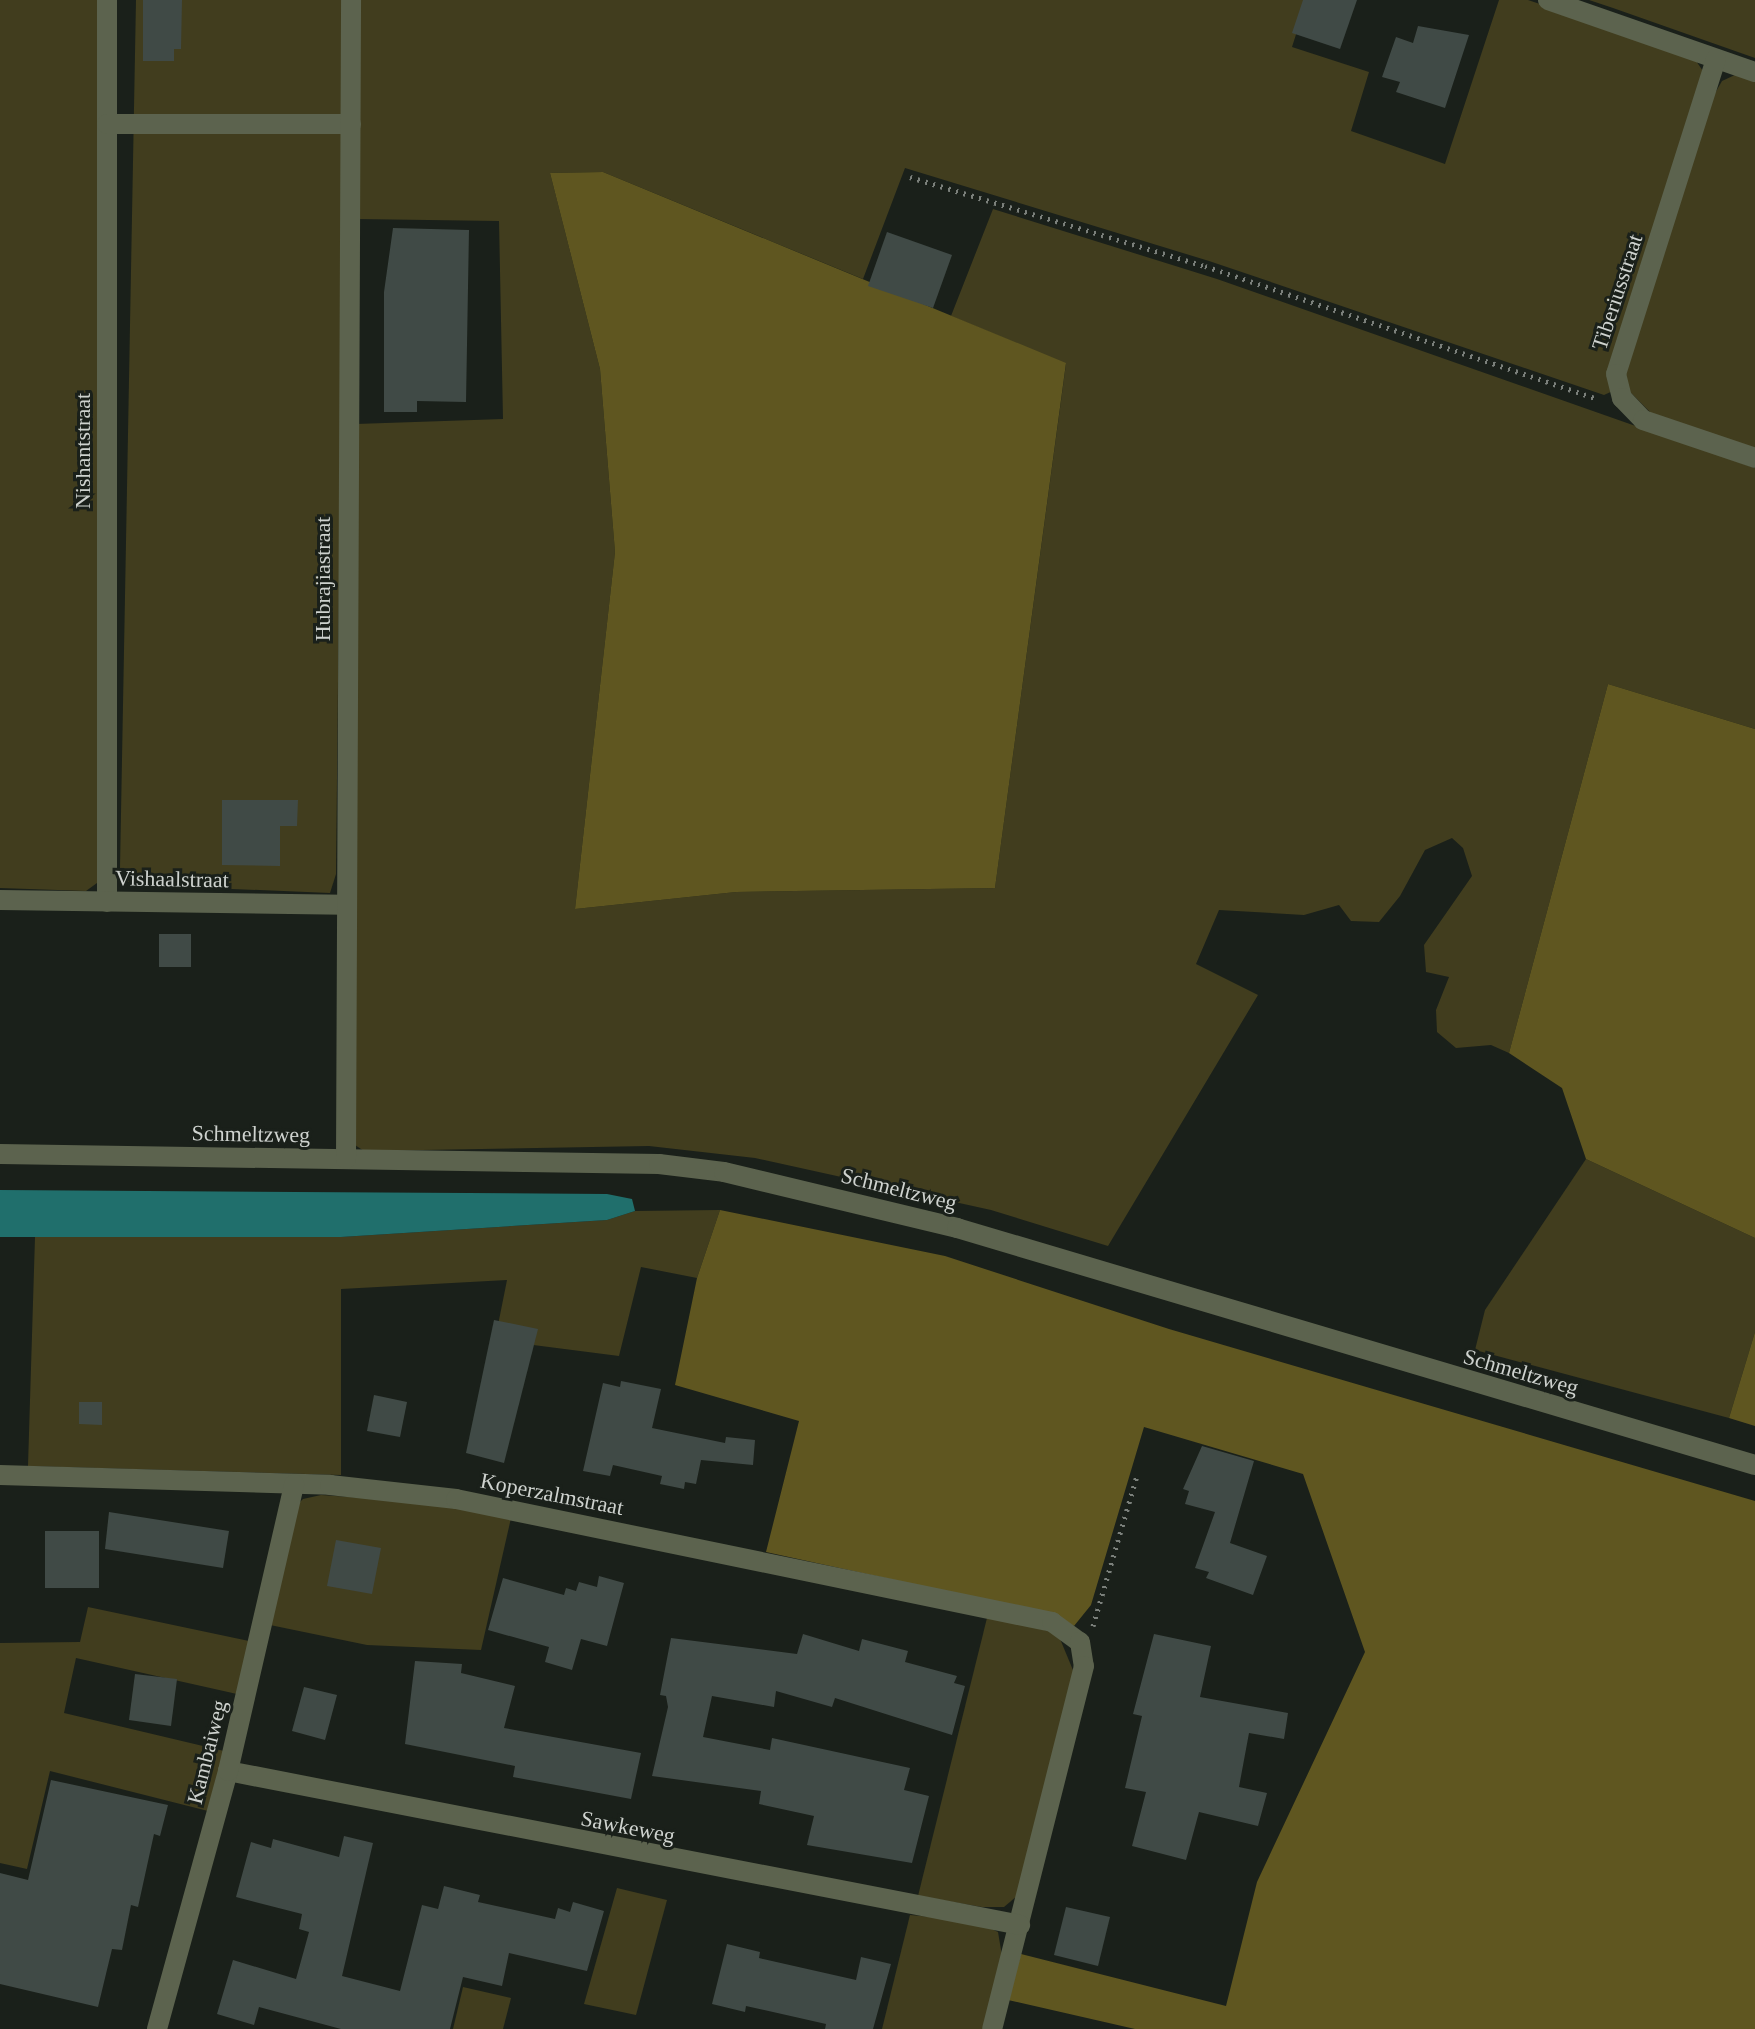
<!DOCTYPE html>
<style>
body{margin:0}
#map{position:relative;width:1755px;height:2029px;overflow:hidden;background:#1a201a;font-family:Georgia,serif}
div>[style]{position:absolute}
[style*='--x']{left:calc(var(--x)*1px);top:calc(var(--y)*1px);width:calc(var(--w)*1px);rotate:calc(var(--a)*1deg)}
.green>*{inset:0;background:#413d1e}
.forest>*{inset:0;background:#5f5620}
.water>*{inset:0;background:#206f6c}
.building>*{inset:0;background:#404a46}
.path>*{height:5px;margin-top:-2.5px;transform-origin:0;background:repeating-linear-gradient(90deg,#7b807b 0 2px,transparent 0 8px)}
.minor>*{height:20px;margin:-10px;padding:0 10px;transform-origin:10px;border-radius:10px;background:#5c634e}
span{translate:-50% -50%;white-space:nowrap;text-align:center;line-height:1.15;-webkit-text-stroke:6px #1a201a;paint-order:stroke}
.street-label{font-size:22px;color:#ced2ce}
</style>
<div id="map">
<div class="green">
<i style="clip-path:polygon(0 0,111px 0,99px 866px,97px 883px,86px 891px,0 888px)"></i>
<i style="clip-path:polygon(136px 0,345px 0,336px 874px,330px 893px,136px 885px,124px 880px,120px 868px)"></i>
<i style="clip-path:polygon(357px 0,1307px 0,1292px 47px,1369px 72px,1351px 131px,1445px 164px,1499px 0,1528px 0,1692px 55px,1705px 74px,1615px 390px,1604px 395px,1209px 261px,905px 168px,863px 279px,603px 172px,550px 173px,600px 369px,615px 552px,575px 909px,736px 892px,995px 888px,1066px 364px,951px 316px,993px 209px,1217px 279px,1755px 468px,1755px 729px,1608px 684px,1509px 1053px,1491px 1045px,1456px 1048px,1437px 1032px,1436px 1010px,1449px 977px,1426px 972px,1424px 945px,1472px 876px,1463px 848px,1452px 838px,1425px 850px,1400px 896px,1379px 922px,1351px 921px,1339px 905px,1304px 915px,1219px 910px,1196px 964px,1258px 995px,1108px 1246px,991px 1210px,755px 1158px,649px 1146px,364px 1151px,355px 1145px,356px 424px,503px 419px,499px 221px,357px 219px)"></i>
<i style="clip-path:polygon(1589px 0,1755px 0,1755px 58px,1613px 8px)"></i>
<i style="clip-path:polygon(1737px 74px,1755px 79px,1755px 448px,1653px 415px,1626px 388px,1626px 370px,1714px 95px,1722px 81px)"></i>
<i style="clip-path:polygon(1586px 1159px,1755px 1238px,1755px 1332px,1729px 1418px,1475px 1350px,1485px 1310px)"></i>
<i style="clip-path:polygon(720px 1210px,697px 1278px,641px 1267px,619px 1356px,495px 1340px,507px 1280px,341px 1289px,341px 1475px,28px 1466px,35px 1237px,341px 1237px,607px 1220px,635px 1211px)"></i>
<i style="clip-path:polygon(321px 1495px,420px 1502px,511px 1518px,481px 1650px,367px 1645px,270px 1625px,294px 1508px,303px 1499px)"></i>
<i style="clip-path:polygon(88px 1607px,249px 1641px,237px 1694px,76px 1658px,64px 1713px,224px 1751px,208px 1811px,50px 1771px,27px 1869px,0 1863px,0 1643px,80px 1642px)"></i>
<i style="clip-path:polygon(988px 1614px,1058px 1634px,1075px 1675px,1017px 1896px,1004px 1907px,982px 1907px,918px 1896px)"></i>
<i style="clip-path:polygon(617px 1888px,667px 1900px,636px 2015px,584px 2004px)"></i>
<i style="clip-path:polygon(910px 1915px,975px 1921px,998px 1932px,1002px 1956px,983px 2029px,882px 2029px)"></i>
<i style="clip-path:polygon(463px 1987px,511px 1998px,503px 2029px,453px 2029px)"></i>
</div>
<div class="forest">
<i style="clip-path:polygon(603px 172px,1066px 363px,995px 888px,736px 892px,575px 909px,615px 552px,600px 369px,550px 173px)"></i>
<i style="clip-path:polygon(1608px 684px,1755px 729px,1755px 1238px,1586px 1159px,1562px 1088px,1509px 1053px)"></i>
<i style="clip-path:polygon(720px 1210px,945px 1256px,1169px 1329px,1755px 1501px,1755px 2029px,1135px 2029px,1008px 2000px,1021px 1954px,1226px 2006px,1257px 1882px,1365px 1652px,1303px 1474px,1144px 1427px,1091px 1605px,1074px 1626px,1050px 1614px,766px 1552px,799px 1421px,675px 1385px,697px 1278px)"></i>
<i style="clip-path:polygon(1755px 1332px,1755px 1426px,1729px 1418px)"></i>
</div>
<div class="water">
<i style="clip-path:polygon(0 1190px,607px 1194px,632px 1199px,635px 1211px,607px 1220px,341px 1237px,0 1237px)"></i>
</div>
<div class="building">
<i style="clip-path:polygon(143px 0,182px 0,181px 49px,174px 49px,174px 61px,143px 61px)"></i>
<i style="clip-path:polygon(1303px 0,1357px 0,1340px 49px,1292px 33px)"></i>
<i style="clip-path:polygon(1418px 26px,1469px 35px,1445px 108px,1396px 92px,1400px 82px,1382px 77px,1396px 37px,1413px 43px)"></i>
<i style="clip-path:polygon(393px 228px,469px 230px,466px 402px,417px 401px,417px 412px,384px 412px,384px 292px)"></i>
<i style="clip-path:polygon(887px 232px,952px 255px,933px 308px,868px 286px)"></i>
<i style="clip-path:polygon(222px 800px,298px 800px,297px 826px,280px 826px,280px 866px,222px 865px)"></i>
<i style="clip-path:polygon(159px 934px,191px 934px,191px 967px,159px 967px)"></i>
<i style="clip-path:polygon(494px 1320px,538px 1329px,504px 1463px,466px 1453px)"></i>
<i style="clip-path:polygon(621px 1381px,661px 1389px,652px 1428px,725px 1443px,726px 1437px,755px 1440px,753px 1465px,701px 1460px,696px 1484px,685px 1482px,684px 1489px,660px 1484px,662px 1476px,613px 1465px,610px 1476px,583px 1471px,603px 1383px,620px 1387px)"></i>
<i style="clip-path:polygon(374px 1395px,407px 1402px,400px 1437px,367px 1431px)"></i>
<i style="clip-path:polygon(79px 1402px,102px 1402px,102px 1425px,79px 1424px)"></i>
<i style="clip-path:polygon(1202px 1446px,1254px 1461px,1230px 1543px,1267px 1556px,1253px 1595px,1206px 1578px,1209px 1572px,1195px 1568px,1215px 1512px,1185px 1504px,1189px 1491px,1183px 1489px)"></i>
<i style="clip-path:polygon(109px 1512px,229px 1531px,223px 1568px,105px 1549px)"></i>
<i style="clip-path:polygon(45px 1531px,99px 1531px,99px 1588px,45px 1588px)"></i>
<i style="clip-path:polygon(336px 1540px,381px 1548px,372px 1594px,327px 1586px)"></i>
<i style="clip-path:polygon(599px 1576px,624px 1583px,607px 1646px,581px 1639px,572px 1670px,545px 1662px,549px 1647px,488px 1630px,503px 1578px,564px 1595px,566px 1588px,576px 1591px,579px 1582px,597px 1587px)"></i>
<i style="clip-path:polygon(803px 1634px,859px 1651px,862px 1639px,908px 1651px,905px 1662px,957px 1676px,954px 1683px,965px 1686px,952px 1735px,835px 1698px,832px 1707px,776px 1691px,774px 1707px,712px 1696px,703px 1737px,770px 1750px,772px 1738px,910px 1768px,904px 1790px,929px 1796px,912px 1863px,807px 1845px,814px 1816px,759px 1804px,761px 1791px,652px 1776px,668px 1707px,666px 1696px,660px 1695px,671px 1638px,797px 1654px)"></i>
<i style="clip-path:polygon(1154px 1634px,1211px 1646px,1200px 1697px,1288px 1713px,1284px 1739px,1249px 1733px,1239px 1787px,1267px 1793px,1258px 1826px,1199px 1812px,1186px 1860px,1132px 1846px,1146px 1792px,1125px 1788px,1142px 1716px,1133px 1714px)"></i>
<i style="clip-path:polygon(415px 1661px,462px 1664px,461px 1673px,515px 1686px,504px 1728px,641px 1753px,631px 1799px,513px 1777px,515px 1766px,405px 1744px)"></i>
<i style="clip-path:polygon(135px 1674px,177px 1679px,171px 1726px,129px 1720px)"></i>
<i style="clip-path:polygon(304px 1687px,337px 1695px,325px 1740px,292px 1731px)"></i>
<i style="clip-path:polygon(51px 1780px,168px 1805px,160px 1836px,154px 1834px,138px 1907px,131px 1905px,122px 1950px,112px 1949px,98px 2007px,0 1984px,0 1873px,28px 1880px)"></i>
<i style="clip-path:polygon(344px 1836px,373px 1843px,342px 1976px,400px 1991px,422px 1905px,438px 1909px,444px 1886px,480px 1895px,478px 1902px,555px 1919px,558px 1908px,570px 1912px,573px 1902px,604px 1911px,587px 1971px,509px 1953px,502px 1986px,463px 1977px,450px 2029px,341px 2029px,259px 2007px,254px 2025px,217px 2014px,233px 1960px,296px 1979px,309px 1932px,299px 1929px,302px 1914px,236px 1897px,251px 1842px,271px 1848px,273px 1839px,339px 1857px)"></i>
<i style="clip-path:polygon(1066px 1907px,1110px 1917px,1098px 1966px,1054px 1955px)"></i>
<i style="clip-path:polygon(727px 1944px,760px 1952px,759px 1958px,856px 1980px,861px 1957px,891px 1964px,873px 2029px,825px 2029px,826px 2024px,746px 2006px,745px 2012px,712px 2004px)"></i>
</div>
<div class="path">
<i style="--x:910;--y:177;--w:308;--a:16.8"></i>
<i style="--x:1205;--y:266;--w:415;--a:18.7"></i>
<i style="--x:1093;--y:1626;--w:156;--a:-73.7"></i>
</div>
<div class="minor">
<i style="--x:107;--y:0;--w:902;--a:90"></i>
<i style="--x:1548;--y:0;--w:219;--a:19.2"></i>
<i style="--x:1716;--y:59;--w:330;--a:107.6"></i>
<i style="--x:1616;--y:374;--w:25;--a:76"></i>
<i style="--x:1622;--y:398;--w:30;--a:46"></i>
<i style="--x:1643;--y:420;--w:118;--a:18.7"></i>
<i style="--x:107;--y:124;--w:244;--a:0"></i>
<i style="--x:0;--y:900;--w:344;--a:0.8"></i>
<i style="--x:0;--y:1154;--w:659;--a:0.87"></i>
<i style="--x:659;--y:1164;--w:65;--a:7"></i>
<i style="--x:724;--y:1172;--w:240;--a:13.5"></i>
<i style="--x:957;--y:1228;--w:832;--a:16.54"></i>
<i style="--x:346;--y:1159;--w:1159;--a:-89.75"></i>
<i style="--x:0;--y:1475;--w:330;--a:1.7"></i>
<i style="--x:330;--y:1485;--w:127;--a:6.3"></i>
<i style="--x:456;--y:1499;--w:609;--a:11.66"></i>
<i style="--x:1052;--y:1622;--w:34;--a:36"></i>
<i style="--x:1080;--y:1642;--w:24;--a:81"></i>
<i style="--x:1084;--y:1666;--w:374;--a:104.2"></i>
<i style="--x:228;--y:1771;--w:807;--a:11"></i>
<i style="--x:157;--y:2029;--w:268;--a:-74.6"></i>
<i style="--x:228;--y:1771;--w:294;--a:-77"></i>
</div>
<div class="street-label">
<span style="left:1617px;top:292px;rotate:-72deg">Tiberiusstraat</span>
<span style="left:83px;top:451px;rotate:-90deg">Nishantstraat</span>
<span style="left:323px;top:579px;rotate:-90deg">Hubrajiastraat</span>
<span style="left:172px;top:879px;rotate:1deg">Vishaalstraat</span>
<span style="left:251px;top:1134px;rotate:1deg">Schmeltzweg</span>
<span style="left:899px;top:1189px;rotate:14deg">Schmeltzweg</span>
<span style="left:1521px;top:1372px;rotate:16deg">Schmeltzweg</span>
<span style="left:552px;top:1494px;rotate:11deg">Koperzalmstraat</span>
<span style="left:207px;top:1752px;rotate:-76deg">Kambaiweg</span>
<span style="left:628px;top:1827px;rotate:11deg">Sawkeweg</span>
</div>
</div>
